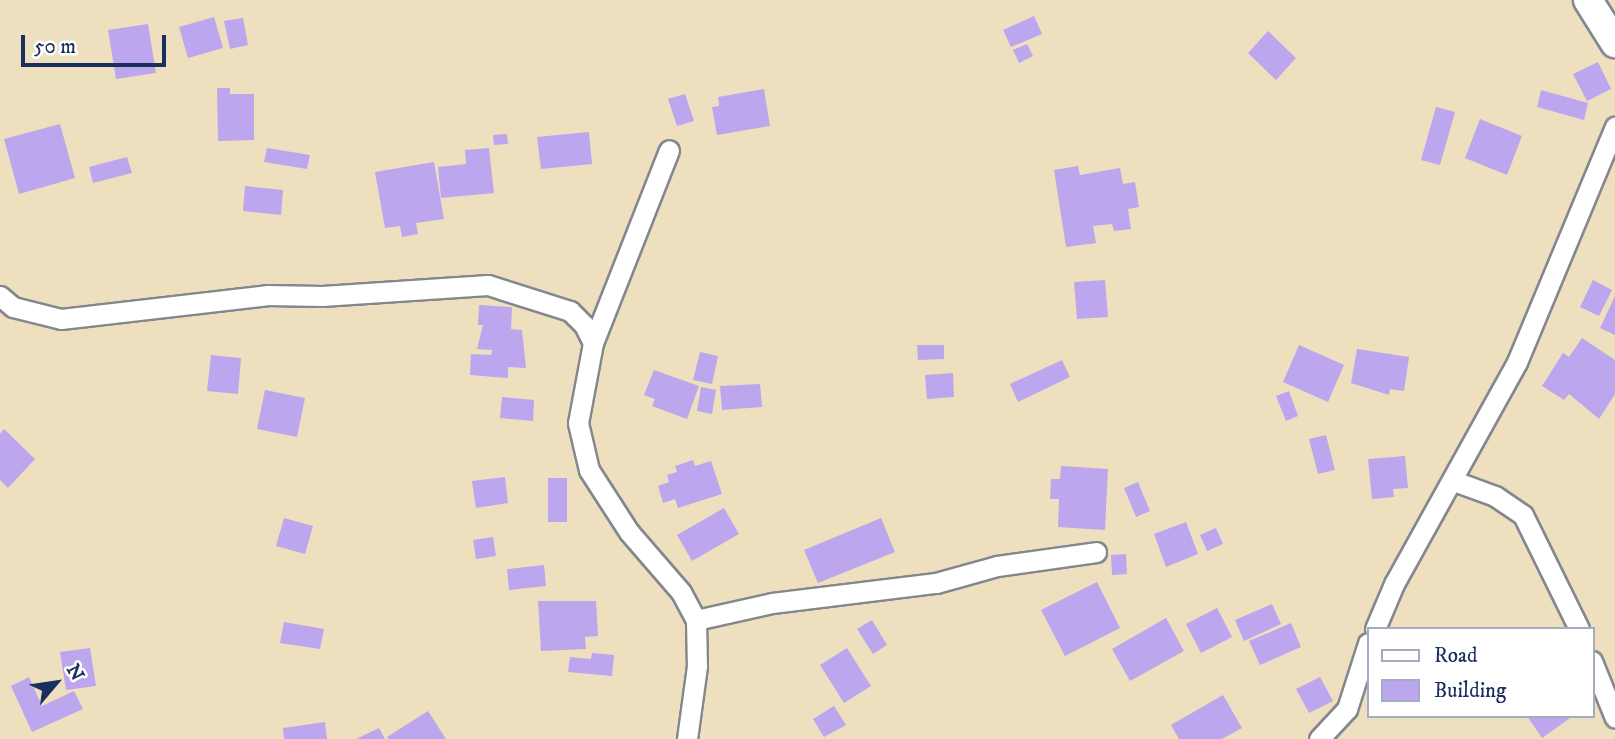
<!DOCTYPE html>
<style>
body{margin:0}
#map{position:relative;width:1615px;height:739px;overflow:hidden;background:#eedfbf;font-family:"IM FELL DW Pica",serif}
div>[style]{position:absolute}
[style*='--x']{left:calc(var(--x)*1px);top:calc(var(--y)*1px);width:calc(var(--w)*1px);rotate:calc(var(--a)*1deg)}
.building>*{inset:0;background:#bca6ed}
.roads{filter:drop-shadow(2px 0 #84878e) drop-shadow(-2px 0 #84878e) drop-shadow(0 2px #84878e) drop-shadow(0 -2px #84878e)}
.street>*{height:19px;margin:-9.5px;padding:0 9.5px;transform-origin:9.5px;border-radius:9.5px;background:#fff}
.secondary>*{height:28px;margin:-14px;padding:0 14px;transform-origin:14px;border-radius:14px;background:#fff}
span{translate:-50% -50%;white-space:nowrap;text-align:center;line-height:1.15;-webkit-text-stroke:5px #fff;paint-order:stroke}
.legend{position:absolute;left:1367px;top:627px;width:228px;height:91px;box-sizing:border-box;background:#fff;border:2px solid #a4acbf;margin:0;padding:9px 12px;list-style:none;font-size:21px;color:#1b2f5e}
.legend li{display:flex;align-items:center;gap:14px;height:35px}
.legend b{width:35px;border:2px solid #a4acbf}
.north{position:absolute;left:21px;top:648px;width:70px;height:70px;-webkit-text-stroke:5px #fff;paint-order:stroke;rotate:61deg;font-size:19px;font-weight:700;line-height:28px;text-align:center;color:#1b2f5e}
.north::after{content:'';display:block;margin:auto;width:24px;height:32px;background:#1b2f5e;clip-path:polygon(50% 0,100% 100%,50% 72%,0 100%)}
.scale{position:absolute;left:21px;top:35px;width:145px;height:32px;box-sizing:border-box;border:4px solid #1b2f5e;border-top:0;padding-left:9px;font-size:21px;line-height:24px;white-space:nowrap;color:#1b2f5e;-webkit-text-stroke:5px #fff;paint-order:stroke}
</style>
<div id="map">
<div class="building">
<i style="clip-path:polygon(1034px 16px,1042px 34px,1011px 47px,1003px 30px)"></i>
<i style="clip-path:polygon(214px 17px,223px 48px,188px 58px,179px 27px)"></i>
<i style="clip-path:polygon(243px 18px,248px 45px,230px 49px,224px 21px)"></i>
<i style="clip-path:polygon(148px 24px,156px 73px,116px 79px,108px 30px)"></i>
<i style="clip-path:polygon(1268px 31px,1296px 58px,1276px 80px,1248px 53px)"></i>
<i style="clip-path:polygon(1027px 44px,1033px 56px,1019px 63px,1013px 50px)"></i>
<i style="clip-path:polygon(1598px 62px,1611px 89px,1587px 101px,1573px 74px)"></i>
<i style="clip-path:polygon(217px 88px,230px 88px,230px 94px,254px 94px,254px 140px,218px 141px)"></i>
<i style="clip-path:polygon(764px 89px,770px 126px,717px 135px,712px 107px,719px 106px,718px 97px)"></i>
<i style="clip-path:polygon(1541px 90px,1588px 103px,1584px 120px,1537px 107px)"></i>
<i style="clip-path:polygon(685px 94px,694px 121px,677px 126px,668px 99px)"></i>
<i style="clip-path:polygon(1436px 107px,1455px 112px,1440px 165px,1421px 160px)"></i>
<i style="clip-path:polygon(1480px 119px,1522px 136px,1507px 175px,1465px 158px)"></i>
<i style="clip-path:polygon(60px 124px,75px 178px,19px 194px,4px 139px)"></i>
<i style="clip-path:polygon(589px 132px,592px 164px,541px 169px,537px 137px)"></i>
<i style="clip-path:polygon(507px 134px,508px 144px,494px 145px,493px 135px)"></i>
<i style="clip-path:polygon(267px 148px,310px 155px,307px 169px,264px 162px)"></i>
<i style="clip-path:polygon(489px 148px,494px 193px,441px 198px,438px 167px,466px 164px,465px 150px)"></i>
<i style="clip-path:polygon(127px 157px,132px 173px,93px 183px,89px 167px)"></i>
<i style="clip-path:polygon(434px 162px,444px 219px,416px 223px,418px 234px,402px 237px,400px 226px,385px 228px,375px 172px)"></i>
<i style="clip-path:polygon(1078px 166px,1080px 175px,1120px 168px,1123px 184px,1135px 182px,1139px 207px,1128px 209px,1131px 229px,1114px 231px,1112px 224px,1093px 226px,1096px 243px,1066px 247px,1054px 170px)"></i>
<i style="clip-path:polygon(245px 186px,283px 190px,281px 215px,243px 211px)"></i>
<i style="clip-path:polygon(1105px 280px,1108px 317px,1077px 319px,1074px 282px)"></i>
<i style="clip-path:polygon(1593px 280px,1612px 290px,1599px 316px,1580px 307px)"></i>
<i style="clip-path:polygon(1615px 296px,1615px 335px,1600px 328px)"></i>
<i style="clip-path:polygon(479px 305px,512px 307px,511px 329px,522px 330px,526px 368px,508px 367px,508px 378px,470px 375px,471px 354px,491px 355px,492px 350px,477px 349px,483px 325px,478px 325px)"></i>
<i style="clip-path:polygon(1582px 338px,1615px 360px,1615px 394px,1599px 419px,1569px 394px,1564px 400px,1542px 386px,1563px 353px,1569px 357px)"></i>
<i style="clip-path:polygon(917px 345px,944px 345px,944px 359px,918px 360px)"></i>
<i style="clip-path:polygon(1299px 345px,1344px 365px,1328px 402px,1283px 382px)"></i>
<i style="clip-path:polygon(1357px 349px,1409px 357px,1404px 391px,1390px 389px,1389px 395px,1351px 383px)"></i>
<i style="clip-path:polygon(700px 352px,718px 356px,712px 384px,693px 380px)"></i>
<i style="clip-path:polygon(211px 355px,241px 358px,238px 394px,207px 391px)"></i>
<i style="clip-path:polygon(1062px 360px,1070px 377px,1018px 402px,1010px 384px)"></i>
<i style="clip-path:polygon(654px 370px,699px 386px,687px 419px,652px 406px,655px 399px,644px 395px)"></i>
<i style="clip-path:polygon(953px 373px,954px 397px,927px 399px,925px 375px)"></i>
<i style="clip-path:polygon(760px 384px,762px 407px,722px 410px,720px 386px)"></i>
<i style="clip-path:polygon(701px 387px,716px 390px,712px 414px,697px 411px)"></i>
<i style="clip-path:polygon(265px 390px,305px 398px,297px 437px,257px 429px)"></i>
<i style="clip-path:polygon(1289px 391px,1298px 416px,1286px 421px,1276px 396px)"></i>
<i style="clip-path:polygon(502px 397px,534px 400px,533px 421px,500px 418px)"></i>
<i style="clip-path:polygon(4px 429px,35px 459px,8px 488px,0 480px,0 434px)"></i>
<i style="clip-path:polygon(1326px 435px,1335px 470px,1318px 474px,1309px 439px)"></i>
<i style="clip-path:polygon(1405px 456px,1408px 488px,1393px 489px,1394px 497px,1372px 499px,1368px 459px)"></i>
<i style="clip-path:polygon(693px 460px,695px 466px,711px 461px,722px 494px,678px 508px,675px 499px,663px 503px,658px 486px,669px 482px,667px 475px,677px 472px,675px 466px)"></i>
<i style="clip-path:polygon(1061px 466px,1108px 469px,1105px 530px,1058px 527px,1059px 499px,1050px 499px,1051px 479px,1060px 479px)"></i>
<i style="clip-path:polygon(505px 477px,508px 503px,476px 508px,472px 481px)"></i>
<i style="clip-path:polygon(548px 478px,567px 478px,567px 522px,548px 522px)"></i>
<i style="clip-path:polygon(1138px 482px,1150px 511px,1136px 517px,1124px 488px)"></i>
<i style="clip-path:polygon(724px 508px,739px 534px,692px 561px,677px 535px)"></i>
<i style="clip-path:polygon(284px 518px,313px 526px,305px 554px,276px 546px)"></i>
<i style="clip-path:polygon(881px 518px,895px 552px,818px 583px,804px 550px)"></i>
<i style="clip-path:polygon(1186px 522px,1198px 554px,1166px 567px,1154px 534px)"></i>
<i style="clip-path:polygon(1216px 528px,1223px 544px,1207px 551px,1200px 535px)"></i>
<i style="clip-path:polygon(493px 537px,496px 556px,476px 559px,473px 540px)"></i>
<i style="clip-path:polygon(1126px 554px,1127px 574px,1112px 575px,1111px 555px)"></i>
<i style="clip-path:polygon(544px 565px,546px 586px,509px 590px,507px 569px)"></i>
<i style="clip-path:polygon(1097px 582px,1120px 628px,1065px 656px,1041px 610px)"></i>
<i style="clip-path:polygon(538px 601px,596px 601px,598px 636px,585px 637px,586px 649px,541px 651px)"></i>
<i style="clip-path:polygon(1272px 604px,1281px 624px,1244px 641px,1235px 620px)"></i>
<i style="clip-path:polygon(1217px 608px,1232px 637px,1201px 653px,1186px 624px)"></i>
<i style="clip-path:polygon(1166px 618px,1184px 651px,1130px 681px,1112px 649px)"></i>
<i style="clip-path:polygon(872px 620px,887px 645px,873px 654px,857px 629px)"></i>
<i style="clip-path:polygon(284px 622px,324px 629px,320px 649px,280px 643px)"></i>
<i style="clip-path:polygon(1291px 623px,1301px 647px,1260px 665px,1249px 641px)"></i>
<i style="clip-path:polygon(90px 648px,96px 686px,66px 690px,60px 652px)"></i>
<i style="clip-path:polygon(847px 648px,871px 686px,844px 703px,820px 665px)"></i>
<i style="clip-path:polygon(592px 653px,614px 655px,612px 676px,568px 672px,570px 657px,591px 659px)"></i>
<i style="clip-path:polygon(29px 677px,42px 706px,74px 691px,83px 709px,32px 732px,11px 686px)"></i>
<i style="clip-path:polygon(1320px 677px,1333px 701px,1309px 713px,1296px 689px)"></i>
<i style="clip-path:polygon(1223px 695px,1242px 728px,1222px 739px,1179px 739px,1171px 725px)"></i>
<i style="clip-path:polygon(834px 706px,846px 725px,824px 737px,813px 719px)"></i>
<i style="clip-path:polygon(428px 711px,446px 739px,389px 739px,387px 737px)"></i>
<i style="clip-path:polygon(1527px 716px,1573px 716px,1542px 738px)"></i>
<i style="clip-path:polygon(325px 722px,327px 739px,284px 739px,283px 728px)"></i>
<i style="clip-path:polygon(379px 728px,385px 739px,356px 739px)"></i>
</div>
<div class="roads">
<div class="street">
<i style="--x:0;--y:296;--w:17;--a:40"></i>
<i style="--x:13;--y:307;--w:49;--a:14"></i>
<i style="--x:61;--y:319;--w:207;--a:-6.6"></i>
<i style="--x:267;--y:295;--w:55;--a:1"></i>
<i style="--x:322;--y:296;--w:166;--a:-3.8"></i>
<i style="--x:488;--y:285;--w:86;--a:17.6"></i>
<i style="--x:570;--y:311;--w:20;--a:45"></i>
<i style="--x:584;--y:325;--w:20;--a:63"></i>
<i style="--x:593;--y:343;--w:81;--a:100.6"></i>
<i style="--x:578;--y:423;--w:48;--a:76.8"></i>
<i style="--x:589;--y:470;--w:74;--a:57.2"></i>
<i style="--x:629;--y:532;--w:79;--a:49.1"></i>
<i style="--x:681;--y:592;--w:32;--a:62"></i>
<i style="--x:696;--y:620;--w:46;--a:88.8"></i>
<i style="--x:697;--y:666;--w:74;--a:97.8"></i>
<i style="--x:593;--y:343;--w:207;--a:-68.5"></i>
<i style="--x:1454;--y:481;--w:44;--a:20.1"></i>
<i style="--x:1495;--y:496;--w:34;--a:34"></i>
<i style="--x:1523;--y:515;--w:127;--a:63.8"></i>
<i style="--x:696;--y:620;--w:78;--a:-12.6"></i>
<i style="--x:772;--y:603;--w:165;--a:-7"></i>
<i style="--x:936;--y:583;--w:63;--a:-15.6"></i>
<i style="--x:997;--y:566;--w:100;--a:-8"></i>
<i style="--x:1375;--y:629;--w:49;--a:-67.1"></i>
<i style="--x:1394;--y:584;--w:254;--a:-61"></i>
<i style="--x:1517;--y:362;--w:255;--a:-67.4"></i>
<i style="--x:1592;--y:661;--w:61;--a:68"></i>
<i style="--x:1319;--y:739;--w:41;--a:-47"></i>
<i style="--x:1347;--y:709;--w:69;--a:-72.3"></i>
</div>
<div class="secondary">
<i style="--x:1588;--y:0;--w:51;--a:57.9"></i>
</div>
</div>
<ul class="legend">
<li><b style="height:9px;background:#fff"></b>Road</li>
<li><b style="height:19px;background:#bca6ed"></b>Building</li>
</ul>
<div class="north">N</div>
<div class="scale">50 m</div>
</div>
